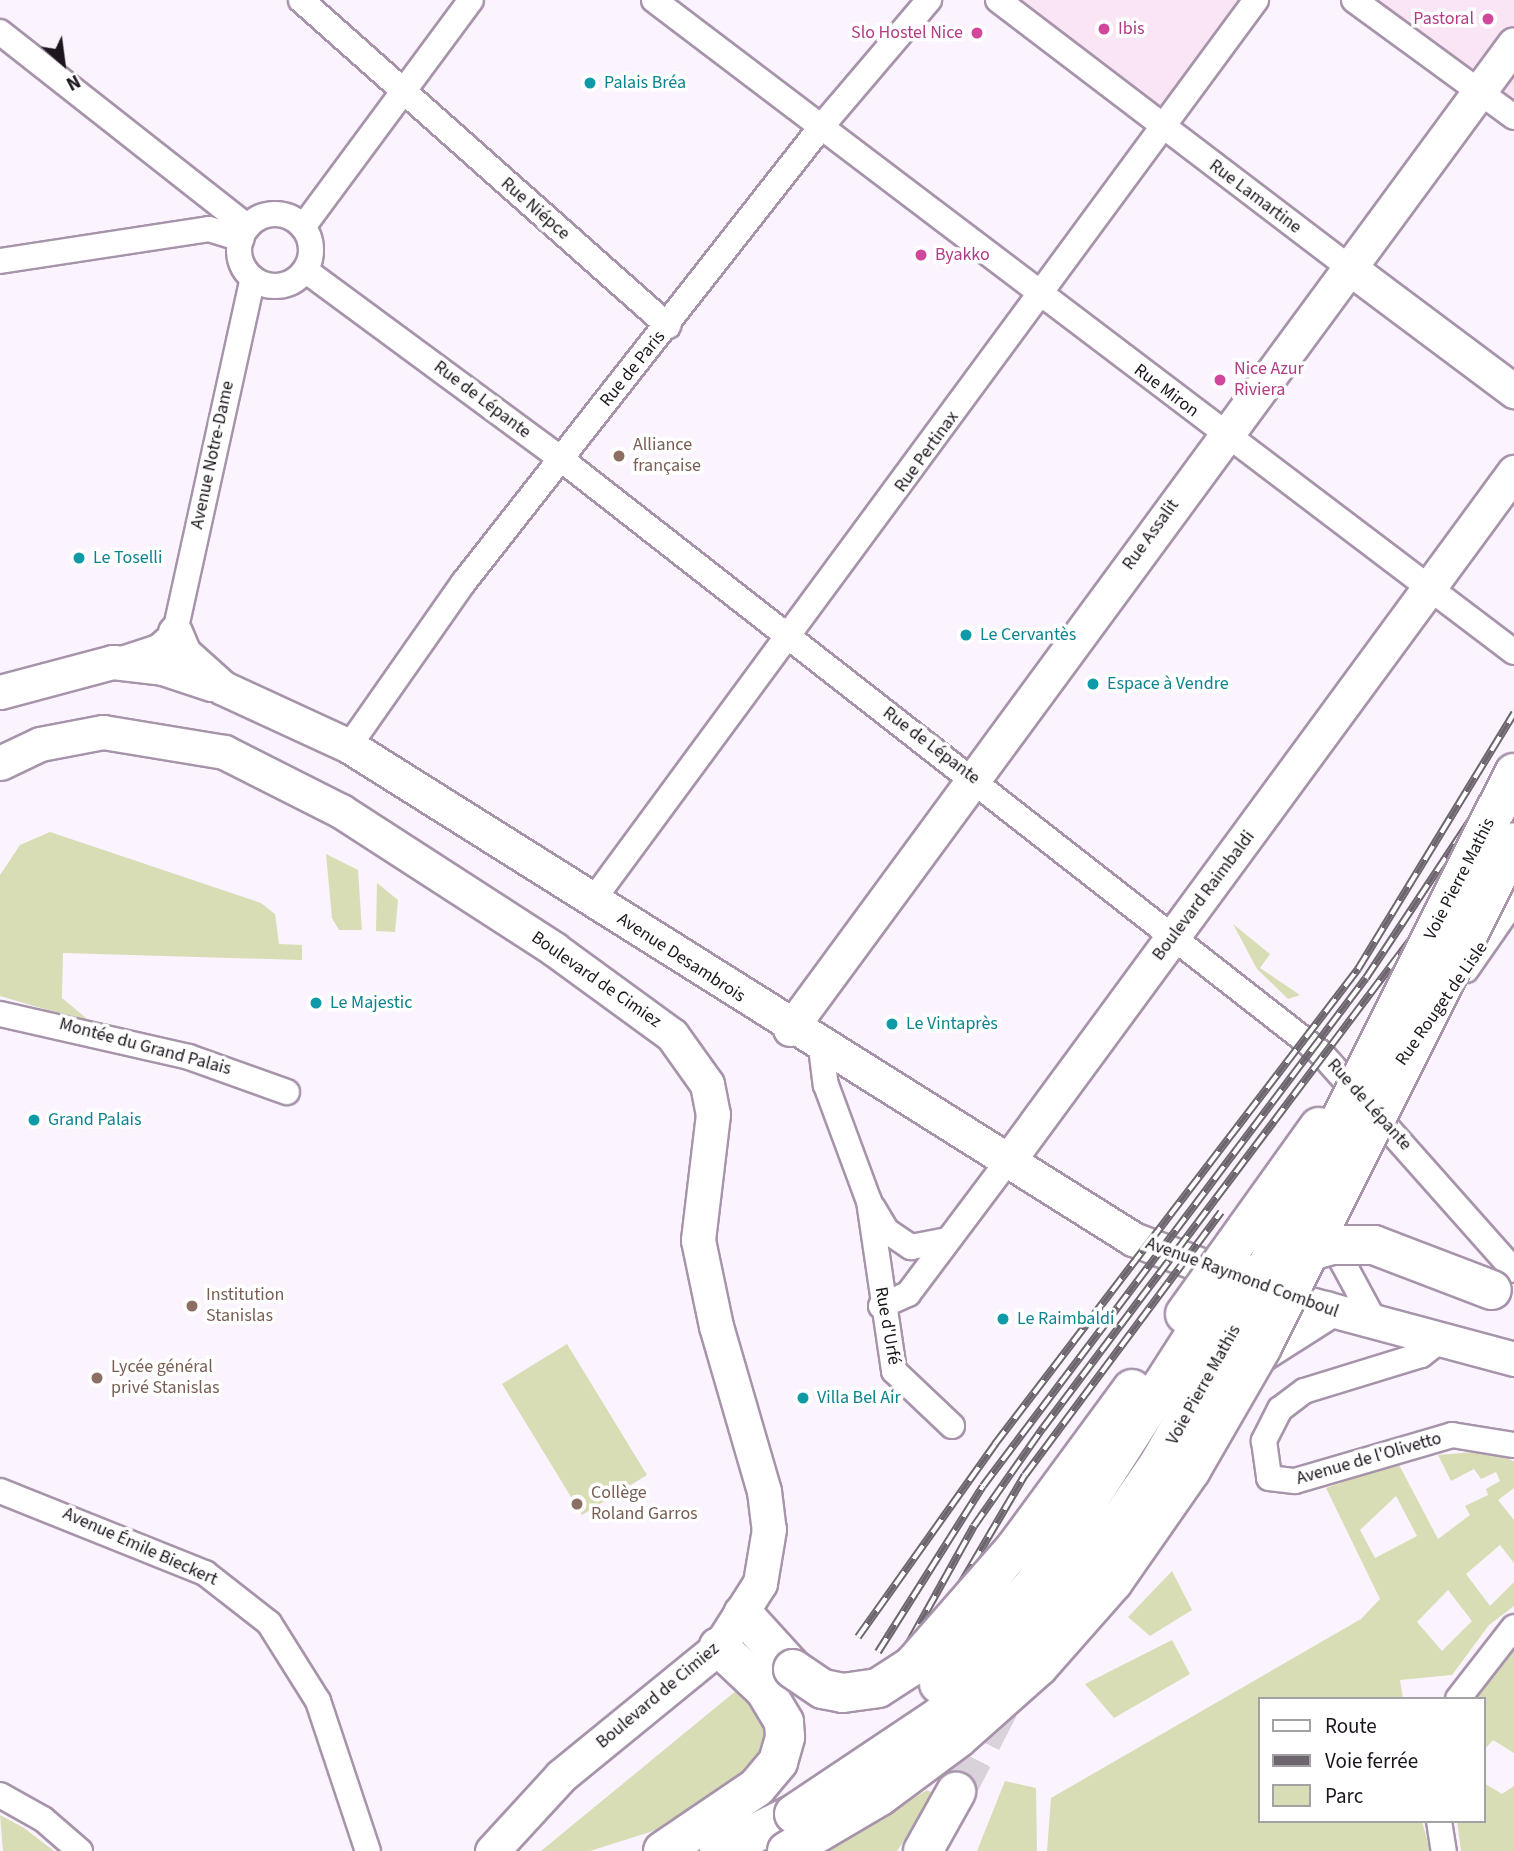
<!DOCTYPE html>
<meta charset="utf-8">
<style>
body{margin:0}
#map{position:relative;width:1514px;height:1851px;overflow:hidden;background:#fbf3fd;font-family:"Source Sans 3",sans-serif}
div>[style]{position:absolute}
[style*='--x']{left:calc(var(--x)*1px);top:calc(var(--y)*1px);width:calc(var(--w)*1px);rotate:calc(var(--a)*1deg)}
.commercial>*{inset:0;background:#fae5f4}
.green>*{inset:0;background:#d9ddb5}
.highway-tunnel>*{height:38px;margin-top:-19px;transform-origin:0;background:repeating-linear-gradient(90deg,#dad2db 0 38px,transparent 0 57px)}
.roads{filter:drop-shadow(2px 0 #a794ab) drop-shadow(-2px 0 #a794ab) drop-shadow(0 2px #a794ab) drop-shadow(0 -2px #a794ab)}
.street>*{height:24px;margin:-12px;padding:0 12px;transform-origin:12px;border-radius:12px;background:#fff}
.street>.ring{margin:-12px;padding:0;box-sizing:content-box;background:none;border:24px solid #fff;border-radius:50%}
.secondary>*{height:33px;margin:-16.5px;padding:0 16.5px;transform-origin:16.5px;border-radius:16.5px;background:#fff}
.highway>*{height:38px;margin:-19px;padding:0 19px;transform-origin:19px;border-radius:19px;background:#fff}
.rail>*{height:8px;margin-top:-4px;transform-origin:0;background:repeating-linear-gradient(90deg,#fff 0 16px,#6e666f 0 32px);box-sizing:border-box;border-block:2px solid #6e666f}
.bridges{filter:drop-shadow(2px 0 #a794ab) drop-shadow(-2px 0 #a794ab) drop-shadow(0 2px #a794ab) drop-shadow(0 -2px #a794ab)}
.highway-bridge>*{height:38px;margin:-19px;padding:0 19px;transform-origin:19px;border-radius:19px;background:#fff}
.dots>*{width:19px;height:19px;translate:-50% -50%;box-sizing:border-box;border:4px solid #fff;border-radius:50%}
span{translate:-50% -50%;white-space:nowrap;text-align:center;line-height:1.15;-webkit-text-stroke:7px #fff;paint-order:stroke}
.hotel-label{font-size:18px;color:#b23c85}
.right{translate:-100% -50%;text-align:right}
.left{translate:0 -50%;text-align:left}
.culture-label{font-size:18px;color:#0d838f}
.street-label{font-size:18px;color:#1c151d}
.education-label{font-size:18px;color:#785e54}
.legend{position:absolute;left:1258px;top:1697px;width:228px;height:126px;box-sizing:border-box;background:#fff;border:2px solid #a4a1a5;margin:0;padding:9px 12px;list-style:none;font-size:21px;color:#1c151d}
.legend li{display:flex;align-items:center;gap:14px;height:35px}
.legend b{width:35px;border:2px solid #a4a1a5}
.north{position:absolute;left:28px;top:28px;width:70px;height:70px;-webkit-text-stroke:5px #fff;paint-order:stroke;rotate:152deg;font-size:19px;font-weight:700;line-height:28px;text-align:center;color:#1c151d}
.north::after{content:'';display:block;margin:auto;width:24px;height:32px;background:#1c151d;clip-path:polygon(50% 0,100% 100%,50% 72%,0 100%)}
</style>
<div id="map">
<div class="commercial">
<i style="clip-path:polygon(1008px 0,1271px 0,1177px 131px)"></i>
<i style="clip-path:polygon(1376px 0,1514px 0,1514px 104px)"></i>
</div>
<div class="green">
<i style="clip-path:polygon(50px 832px,261px 903px,275px 914px,279px 944px,302px 945px,302px 960px,63px 953px,62px 998px,92px 1023px,0 996px,0 875px,20px 845px)"></i>
<i style="clip-path:polygon(326px 854px,358px 870px,362px 930px,339px 930px,332px 918px)"></i>
<i style="clip-path:polygon(377px 883px,398px 900px,395px 932px,376px 931px)"></i>
<i style="clip-path:polygon(1233px 924px,1270px 954px,1260px 968px,1300px 995px,1288px 999px,1257px 969px)"></i>
<i style="clip-path:polygon(567px 1344px,647px 1475px,582px 1515px,502px 1384px)"></i>
<i style="clip-path:polygon(evenodd,1486px 1451px,1514px 1461px,1514px 1488px,1498px 1500px,1514px 1520px,1514px 1563px,1500px 1545px,1466px 1574px,1490px 1606px,1514px 1582px,1514px 1606px,1489px 1625px,1452px 1675px,1400px 1680px,1403px 1699px,1260px 1699px,1260px 1821px,1422px 1821px,1430px 1851px,1047px 1851px,1051px 1798px,1361px 1619px,1380px 1599px,1326px 1488px,1398px 1463px,1438px 1539px,1470px 1515px,1465px 1506px,1488px 1495px,1486px 1489px,1500px 1481px,1496px 1472px,1481px 1479px,1474px 1469px,1451px 1481px,1438px 1455px,1486px 1451px,1396px 1496px,1417px 1536px,1375px 1558px,1360px 1530px,1396px 1496px,1486px 1451px,1448px 1590px,1472px 1621px,1442px 1651px,1417px 1622px,1448px 1590px)"></i>
<i style="clip-path:polygon(1172px 1571px,1192px 1610px,1150px 1636px,1128px 1617px)"></i>
<i style="clip-path:polygon(1172px 1640px,1190px 1674px,1114px 1718px,1085px 1684px)"></i>
<i style="clip-path:polygon(1514px 1644px,1514px 1753px,1493px 1740px,1484px 1750px,1484px 1699px,1473px 1699px)"></i>
<i style="clip-path:polygon(737px 1690px,760px 1699px,775px 1740px,759px 1775px,694px 1818px,590px 1851px,541px 1851px)"></i>
<i style="clip-path:polygon(1005px 1781px,1036px 1788px,1037px 1851px,977px 1851px)"></i>
<i style="clip-path:polygon(1484px 1783px,1502px 1794px,1514px 1786px,1514px 1851px,1461px 1851px,1457px 1821px,1484px 1821px)"></i>
<i style="clip-path:polygon(927px 1790px,934px 1794px,897px 1851px,823px 1851px)"></i>
<i style="clip-path:polygon(0 1815px,24px 1828px,54px 1851px,3px 1851px)"></i>
</div>
<div class="highway-tunnel">
<i style="--x:956;--y:1792;--w:102;--a:-62.7"></i>
</div>
<div class="roads">
<div class="street">
<i style="--x:301;--y:0;--w:491;--a:41.6"></i>
<i style="--x:654;--y:0;--w:1079;--a:37.17"></i>
<i style="--x:998;--y:0;--w:439;--a:37.3"></i>
<i style="--x:1354;--y:0;--w:198;--a:36.2"></i>
<i style="--x:0;--y:32;--w:315;--a:38.2"></i>
<i class="ring" style="left:239px;top:214px;width:48px;height:48px"></i>
<i style="--x:303;--y:227;--w:282;--a:-53.5"></i>
<i style="--x:0;--y:261;--w:211;--a:-8.7"></i>
<i style="--x:209;--y:229;--w:34;--a:17"></i>
<i style="--x:305;--y:270;--w:318;--a:36.4"></i>
<i style="--x:561;--y:459;--w:965;--a:38.01"></i>
<i style="--x:1321;--y:1053;--w:290;--a:48.4"></i>
<i style="--x:119;--y:660;--w:41;--a:-18.4"></i>
<i style="--x:158;--y:647;--w:23;--a:-41"></i>
<i style="--x:175;--y:632;--w:362;--a:-77.6"></i>
<i style="--x:349;--y:746;--w:200;--a:-55"></i>
<i style="--x:464;--y:582;--w:578;--a:-51.88"></i>
<i style="--x:821;--y:127;--w:167;--a:-49.6"></i>
<i style="--x:593;--y:900;--w:1118;--a:-53.62"></i>
<i style="--x:1466;--y:970;--w:84;--a:-55.2"></i>
<i style="--x:0;--y:1014;--w:194;--a:12.8"></i>
<i style="--x:189;--y:1057;--w:104;--a:19.7"></i>
<i style="--x:821;--y:1047;--w:38;--a:83"></i>
<i style="--x:826;--y:1085;--w:124;--a:69.7"></i>
<i style="--x:869;--y:1201;--w:172;--a:81.6"></i>
<i style="--x:894;--y:1371;--w:80;--a:43.5"></i>
<i style="--x:873;--y:1208;--w:27;--a:59"></i>
<i style="--x:887;--y:1231;--w:29;--a:34"></i>
<i style="--x:911;--y:1247;--w:37;--a:-11"></i>
<i style="--x:1336;--y:1233;--w:29;--a:78"></i>
<i style="--x:1342;--y:1261;--w:69;--a:61.6"></i>
<i style="--x:881;--y:1306;--w:30;--a:-24"></i>
<i style="--x:908;--y:1294;--w:166;--a:-53.1"></i>
<i style="--x:1443;--y:1338;--w:28;--a:142"></i>
<i style="--x:1421;--y:1355;--w:122;--a:162.9"></i>
<i style="--x:1304;--y:1391;--w:30;--a:143"></i>
<i style="--x:1280;--y:1409;--w:36;--a:117"></i>
<i style="--x:1264;--y:1441;--w:37;--a:82"></i>
<i style="--x:1269;--y:1478;--w:26;--a:7"></i>
<i style="--x:1295;--y:1481;--w:164;--a:-16.3"></i>
<i style="--x:1452;--y:1435;--w:63;--a:9.2"></i>
<i style="--x:0;--y:1491;--w:221;--a:21.8"></i>
<i style="--x:205;--y:1573;--w:81;--a:38"></i>
<i style="--x:269;--y:1623;--w:92;--a:57.9"></i>
<i style="--x:318;--y:1701;--w:158;--a:71.6"></i>
<i style="--x:1458;--y:1699;--w:91;--a:-52.1"></i>
<i style="--x:0;--y:1795;--w:49;--a:29.2"></i>
<i style="--x:43;--y:1819;--w:49;--a:40.9"></i>
<i style="--x:1439;--y:1821;--w:30;--a:81"></i>
</div>
<div class="secondary">
<i style="--x:1347;--y:266;--w:209;--a:36.8"></i>
<i style="--x:175;--y:632;--w:23;--a:67"></i>
<i style="--x:184;--y:653;--w:52;--a:41.9"></i>
<i style="--x:223;--y:688;--w:139;--a:24.7"></i>
<i style="--x:349;--y:746;--w:926;--a:32.16"></i>
<i style="--x:1133;--y:1239;--w:112;--a:20.9"></i>
<i style="--x:0;--y:692;--w:117;--a:-14.9"></i>
<i style="--x:113;--y:662;--w:50;--a:6.8"></i>
<i style="--x:163;--y:668;--w:51;--a:18.4"></i>
<i style="--x:0;--y:763;--w:44;--a:-25.4"></i>
<i style="--x:40;--y:744;--w:64;--a:-10.8"></i>
<i style="--x:103;--y:732;--w:123;--a:9.4"></i>
<i style="--x:224;--y:752;--w:131;--a:26.8"></i>
<i style="--x:341;--y:811;--w:254;--a:32.9"></i>
<i style="--x:554;--y:949;--w:146;--a:36.1"></i>
<i style="--x:672;--y:1035;--w:60;--a:54.5"></i>
<i style="--x:707;--y:1084;--w:31;--a:79"></i>
<i style="--x:713;--y:1114;--w:127;--a:96.8"></i>
<i style="--x:698;--y:1240;--w:88;--a:78.2"></i>
<i style="--x:716;--y:1326;--w:172;--a:73.8"></i>
<i style="--x:764;--y:1491;--w:38;--a:83"></i>
<i style="--x:769;--y:1529;--w:55;--a:99.5"></i>
<i style="--x:760;--y:1583;--w:76;--a:122.6"></i>
<i style="--x:719;--y:1647;--w:204;--a:140.8"></i>
<i style="--x:561;--y:1776;--w:102;--a:132.6"></i>
<i style="--x:790;--y:1029;--w:1222;--a:-53.68"></i>
<i style="--x:1008;--y:1161;--w:855;--a:-53.71"></i>
<i style="--x:1302;--y:1302;--w:220;--a:15"></i>
</div>
<div class="highway">
<i style="--x:1249;--y:1360;--w:91;--a:-32.5"></i>
<i style="--x:743;--y:1614;--w:74;--a:47.7"></i>
<i style="--x:663;--y:1851;--w:114;--a:-34.2"></i>
<i style="--x:757;--y:1787;--w:33;--a:-50"></i>
<i style="--x:778;--y:1762;--w:26;--a:-74"></i>
<i style="--x:785;--y:1737;--w:15;--a:-94"></i>
<i style="--x:784;--y:1722;--w:39;--a:-121"></i>
<i style="--x:764;--y:1689;--w:62;--a:-137"></i>
<i style="--x:719;--y:1851;--w:84;--a:-26.3"></i>
<i style="--x:923;--y:1851;--w:68;--a:-60.8"></i>
</div>
</div>
<div class="rail">
<i style="--x:858;--y:1637;--w:237;--a:-54.6"></i>
<i style="--x:995;--y:1444;--w:598;--a:-52.61"></i>
<i style="--x:1358;--y:969;--w:300;--a:-58.6"></i>
<i style="--x:878;--y:1652;--w:196;--a:-57.7"></i>
<i style="--x:983;--y:1486;--w:636;--a:-52.99"></i>
<i style="--x:1366;--y:978;--w:196;--a:-56.5"></i>
<i style="--x:896;--y:1666;--w:160;--a:-60.9"></i>
<i style="--x:974;--y:1526;--w:120;--a:-54.9"></i>
<i style="--x:1043;--y:1428;--w:613;--a:-53.02"></i>
<i style="--x:907;--y:1675;--w:232;--a:-59.5"></i>
<i style="--x:1025;--y:1475;--w:328;--a:-53.3"></i>
</div>
<div class="bridges">
<div class="highway-bridge">
<i style="--x:1185;--y:1314;--w:230;--a:-54.4"></i>
<i style="--x:793;--y:1669;--w:36;--a:34"></i>
<i style="--x:823;--y:1689;--w:20;--a:11"></i>
<i style="--x:843;--y:1693;--w:35;--a:-8"></i>
<i style="--x:878;--y:1688;--w:40;--a:-32.9"></i>
<i style="--x:912;--y:1666;--w:158;--a:-48.8"></i>
<i style="--x:1016;--y:1547;--w:196;--a:-53.7"></i>
<i style="--x:939;--y:1684;--w:137;--a:-46.2"></i>
<i style="--x:1034;--y:1585;--w:300;--a:-57.3"></i>
<i style="--x:1196;--y:1333;--w:71;--a:-47.3"></i>
<i style="--x:1244;--y:1281;--w:47;--a:-29.3"></i>
<i style="--x:1285;--y:1258;--w:49;--a:-15.5"></i>
<i style="--x:1332;--y:1245;--w:42;--a:0"></i>
<i style="--x:1374;--y:1245;--w:126;--a:20.9"></i>
<i style="--x:794;--y:1814;--w:174;--a:-33.8"></i>
<i style="--x:939;--y:1717;--w:108;--a:-41.2"></i>
<i style="--x:1020;--y:1646;--w:108;--a:-49.5"></i>
<i style="--x:1090;--y:1564;--w:124;--a:-55.5"></i>
<i style="--x:1160;--y:1462;--w:143;--a:-60.2"></i>
<i style="--x:1231;--y:1338;--w:632;--a:-63.39"></i>
<i style="--x:787;--y:1851;--w:108;--a:-30.6"></i>
<i style="--x:880;--y:1796;--w:97;--a:-36.6"></i>
<i style="--x:958;--y:1738;--w:108;--a:-41.6"></i>
<i style="--x:1039;--y:1666;--w:112;--a:-48.6"></i>
<i style="--x:1113;--y:1582;--w:136;--a:-55.1"></i>
<i style="--x:1191;--y:1470;--w:142;--a:-60"></i>
<i style="--x:1262;--y:1347;--w:564;--a:-63.48"></i>
</div>
</div>
<div class="dots">
<i style="left:1488px;top:19px;background:#d1479c"></i>
<i style="left:1104px;top:29px;background:#d1479c"></i>
<i style="left:977px;top:33px;background:#d1479c"></i>
<i style="left:590px;top:83px;background:#0f9aa8"></i>
<i style="left:921px;top:255px;background:#d1479c"></i>
<i style="left:1220px;top:380px;background:#d1479c"></i>
<i style="left:619px;top:456px;background:#8d6e63"></i>
<i style="left:79px;top:558px;background:#0f9aa8"></i>
<i style="left:966px;top:635px;background:#0f9aa8"></i>
<i style="left:1093px;top:684px;background:#0f9aa8"></i>
<i style="left:316px;top:1003px;background:#0f9aa8"></i>
<i style="left:892px;top:1024px;background:#0f9aa8"></i>
<i style="left:34px;top:1120px;background:#0f9aa8"></i>
<i style="left:192px;top:1306px;background:#8d6e63"></i>
<i style="left:1003px;top:1319px;background:#0f9aa8"></i>
<i style="left:97px;top:1378px;background:#8d6e63"></i>
<i style="left:803px;top:1398px;background:#0f9aa8"></i>
<i style="left:577px;top:1504px;background:#8d6e63"></i>
</div>
<div class="hotel-label">
<span class="right" style="left:1474px;top:19px">Pastoral</span>
<span class="left" style="left:1118px;top:29px">Ibis</span>
<span class="right" style="left:963px;top:33px">Slo Hostel Nice</span>
<span class="left" style="left:935px;top:255px">Byakko</span>
<span class="left" style="left:1234px;top:380px">Nice Azur<br>Riviera</span>
</div>
<div class="culture-label">
<span class="left" style="left:604px;top:83px">Palais Bréa</span>
<span class="left" style="left:93px;top:558px">Le Toselli</span>
<span class="left" style="left:980px;top:635px">Le Cervantès</span>
<span class="left" style="left:1107px;top:684px">Espace à Vendre</span>
<span class="left" style="left:330px;top:1003px">Le Majestic</span>
<span class="left" style="left:906px;top:1024px">Le Vintaprès</span>
<span class="left" style="left:48px;top:1120px">Grand Palais</span>
<span class="left" style="left:1017px;top:1319px">Le Raimbaldi</span>
<span class="left" style="left:817px;top:1398px">Villa Bel Air</span>
</div>
<div class="street-label">
<span style="left:1255px;top:197px;rotate:37deg">Rue Lamartine</span>
<span style="left:535px;top:209px;rotate:41deg">Rue Niépce</span>
<span style="left:633px;top:369px;rotate:-51deg">Rue de Paris</span>
<span style="left:1166px;top:391px;rotate:37deg">Rue Miron</span>
<span style="left:482px;top:400px;rotate:37deg">Rue de Lépante</span>
<span style="left:927px;top:452px;rotate:-54deg">Rue Pertinax</span>
<span style="left:213px;top:455px;rotate:-78deg">Avenue Notre-Dame</span>
<span style="left:1151px;top:535px;rotate:-54deg">Rue Assalit</span>
<span style="left:931px;top:746px;rotate:37deg">Rue de Lépante</span>
<span style="left:1460px;top:879px;rotate:-63deg">Voie Pierre Mathis</span>
<span style="left:1204px;top:896px;rotate:-53deg">Boulevard Raimbaldi</span>
<span style="left:681px;top:958px;rotate:33deg">Avenue Desambrois</span>
<span style="left:596px;top:980px;rotate:35deg">Boulevard de Cimiez</span>
<span style="left:1442px;top:1004px;rotate:-55deg">Rue Rouget de Lisle</span>
<span style="left:145px;top:1047px;rotate:15deg">Montée du Grand Palais</span>
<span style="left:1369px;top:1105px;rotate:48deg">Rue de Lépante</span>
<span style="left:1242px;top:1278px;rotate:20deg">Avenue Raymond Comboul</span>
<span style="left:887px;top:1326px;rotate:80deg">Rue d'Urfé</span>
<span style="left:1204px;top:1385px;rotate:-61deg">Voie Pierre Mathis</span>
<span style="left:1369px;top:1459px;rotate:-16deg">Avenue de l'Olivetto</span>
<span style="left:140px;top:1547px;rotate:24deg">Avenue Émile Bieckert</span>
<span style="left:658px;top:1696px;rotate:-40deg">Boulevard de Cimiez</span>
</div>
<div class="education-label">
<span class="left" style="left:633px;top:456px">Alliance<br>française</span>
<span class="left" style="left:206px;top:1306px">Institution<br>Stanislas</span>
<span class="left" style="left:111px;top:1378px">Lycée général<br>privé Stanislas</span>
<span class="left" style="left:591px;top:1504px">Collège<br>Roland Garros</span>
</div>
<ul class="legend">
<li><b style="height:9px;background:#fff"></b>Route</li>
<li><b style="height:9px;background:#6e666f"></b>Voie ferrée</li>
<li><b style="height:19px;background:#d9ddb5"></b>Parc</li>
</ul>
<div class="north">N</div>
</div>
